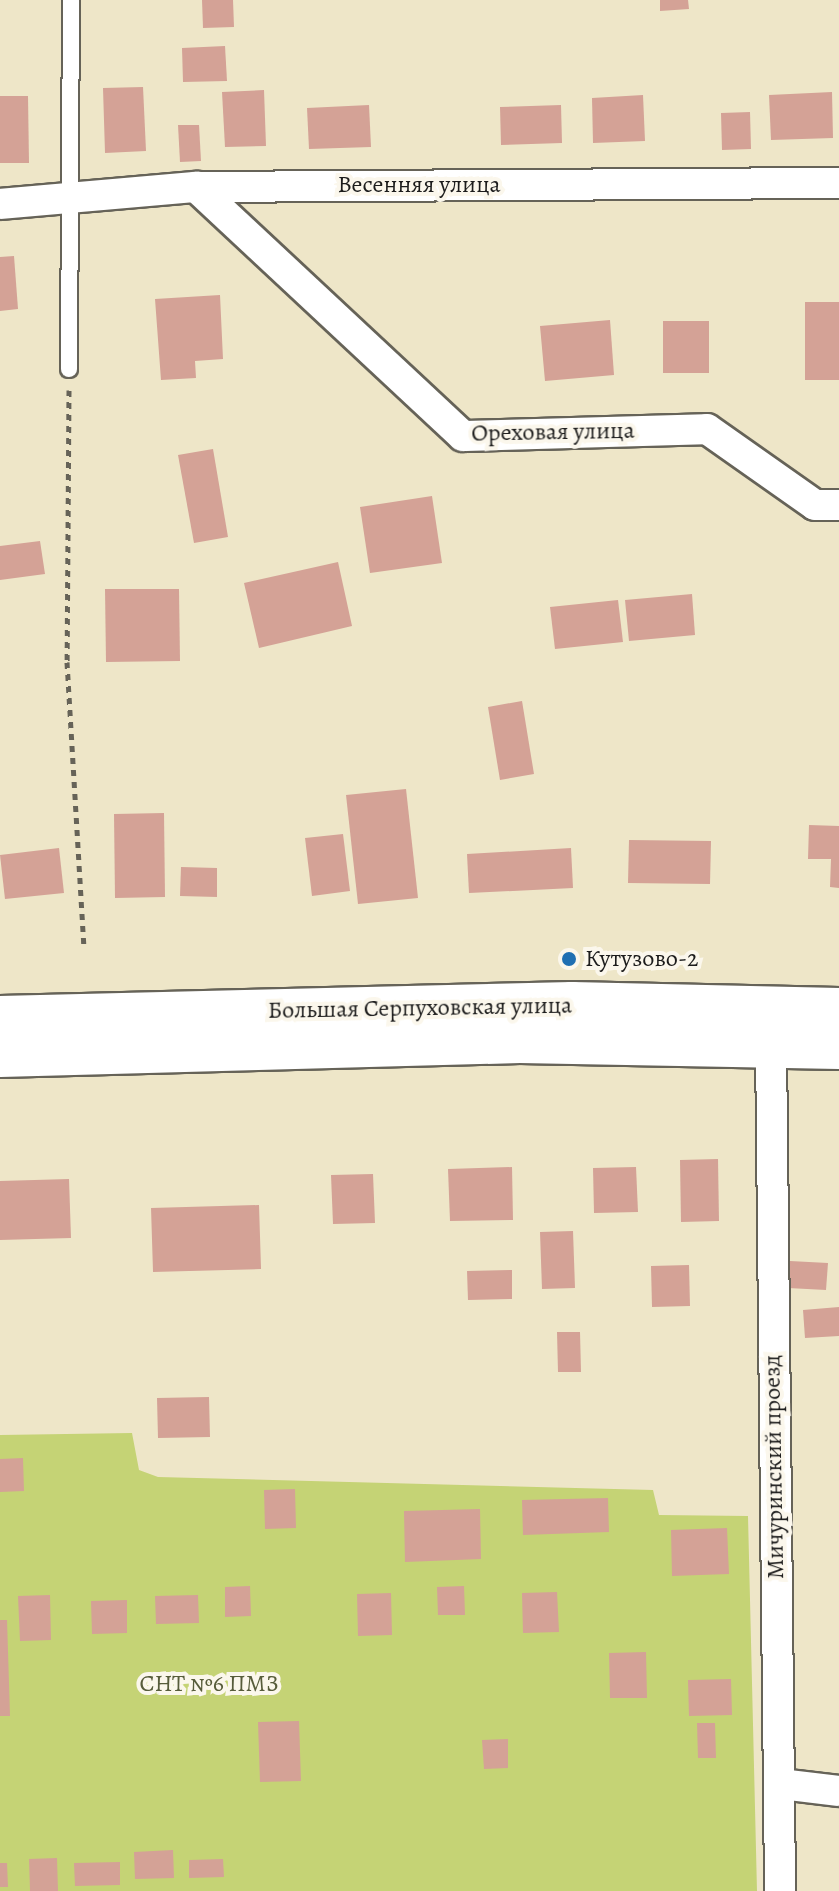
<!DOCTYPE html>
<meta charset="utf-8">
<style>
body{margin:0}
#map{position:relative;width:839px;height:1891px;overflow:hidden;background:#eee6c8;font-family:Alegreya,serif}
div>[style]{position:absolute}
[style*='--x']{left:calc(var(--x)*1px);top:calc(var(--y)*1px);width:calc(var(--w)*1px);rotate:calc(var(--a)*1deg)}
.green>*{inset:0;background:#c5d375}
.building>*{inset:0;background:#d4a296}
.path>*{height:5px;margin-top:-2.5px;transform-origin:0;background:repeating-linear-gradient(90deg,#666358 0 6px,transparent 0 12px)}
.roads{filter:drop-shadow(2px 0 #666358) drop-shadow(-2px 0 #666358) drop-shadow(0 2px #666358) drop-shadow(0 -2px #666358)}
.service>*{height:16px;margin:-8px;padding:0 8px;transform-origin:8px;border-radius:8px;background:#fff}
.minor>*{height:30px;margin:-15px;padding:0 15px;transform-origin:15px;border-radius:15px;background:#fff}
.primary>*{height:44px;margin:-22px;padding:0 22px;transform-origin:22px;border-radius:22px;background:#fff}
.dots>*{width:22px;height:22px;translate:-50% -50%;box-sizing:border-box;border:4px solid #fbf7ec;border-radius:50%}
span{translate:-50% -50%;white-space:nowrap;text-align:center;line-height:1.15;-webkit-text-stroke:8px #fbf7ec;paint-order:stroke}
.street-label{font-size:24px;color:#1c1c1c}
.poi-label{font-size:24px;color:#1c1c1c}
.left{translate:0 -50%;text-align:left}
.park-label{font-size:24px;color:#575c3b}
</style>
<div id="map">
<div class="green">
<i style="clip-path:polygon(132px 1433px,139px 1470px,158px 1477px,653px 1490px,659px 1515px,748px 1516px,757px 1891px,0 1891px,0 1435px)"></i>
</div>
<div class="building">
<i style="clip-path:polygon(202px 0,233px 0,234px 27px,203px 28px)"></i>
<i style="clip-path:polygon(660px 0,688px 0,689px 9px,660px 11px)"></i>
<i style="clip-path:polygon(225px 46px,227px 81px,183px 82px,182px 48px)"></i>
<i style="clip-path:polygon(143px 87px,146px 151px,105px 153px,103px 88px)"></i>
<i style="clip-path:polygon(264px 90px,266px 146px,225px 147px,222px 92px)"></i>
<i style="clip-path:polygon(832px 92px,833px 138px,771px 140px,769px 95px)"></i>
<i style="clip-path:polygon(643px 95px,645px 141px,593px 143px,592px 98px)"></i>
<i style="clip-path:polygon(0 96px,28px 96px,29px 163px,0 163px)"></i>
<i style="clip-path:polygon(369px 105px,371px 147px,309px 149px,307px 108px)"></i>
<i style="clip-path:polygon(561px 105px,562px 143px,501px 145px,500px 107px)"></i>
<i style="clip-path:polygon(750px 112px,751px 149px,722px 150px,721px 113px)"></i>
<i style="clip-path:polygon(178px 125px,199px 125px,201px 161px,180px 162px)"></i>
<i style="clip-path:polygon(14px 256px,18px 309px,0 311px,0 257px)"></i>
<i style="clip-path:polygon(220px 295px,223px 359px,195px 361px,196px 378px,161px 380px,155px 299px)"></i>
<i style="clip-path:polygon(805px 302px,839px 302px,839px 380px,805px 380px)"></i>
<i style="clip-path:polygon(610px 320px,614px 375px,545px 381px,540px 326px)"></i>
<i style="clip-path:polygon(663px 321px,709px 321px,709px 373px,663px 373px)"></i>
<i style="clip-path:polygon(213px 449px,228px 537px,194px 543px,178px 455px)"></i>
<i style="clip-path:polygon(432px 496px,442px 563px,370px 573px,360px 507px)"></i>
<i style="clip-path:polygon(40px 541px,45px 574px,0 580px,0 546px)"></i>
<i style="clip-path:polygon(338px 562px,352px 626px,259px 648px,244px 583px)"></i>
<i style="clip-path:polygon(105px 589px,179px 589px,180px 661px,106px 662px)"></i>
<i style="clip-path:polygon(692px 594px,695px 635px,629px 641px,625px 600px)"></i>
<i style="clip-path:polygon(618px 600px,623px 642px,555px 649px,550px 607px)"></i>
<i style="clip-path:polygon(522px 701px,534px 774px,500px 780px,488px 707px)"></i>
<i style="clip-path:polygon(406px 789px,418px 898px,358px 904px,346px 795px)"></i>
<i style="clip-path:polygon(164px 813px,165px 897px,115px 898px,114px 814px)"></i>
<i style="clip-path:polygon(809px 825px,839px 826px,839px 888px,830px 887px,831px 859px,808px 859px)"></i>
<i style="clip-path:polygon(343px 834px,350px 891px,312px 896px,305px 838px)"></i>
<i style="clip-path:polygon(629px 840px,711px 841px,710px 884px,628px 883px)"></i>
<i style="clip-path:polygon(59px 848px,64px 893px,5px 899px,0 855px)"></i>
<i style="clip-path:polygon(571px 848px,573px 888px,469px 893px,467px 854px)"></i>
<i style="clip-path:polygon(181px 867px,217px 868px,217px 897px,180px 896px)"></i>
<i style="clip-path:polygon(718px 1159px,719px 1221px,681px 1222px,680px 1160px)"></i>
<i style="clip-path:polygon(512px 1167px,513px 1220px,450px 1221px,448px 1169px)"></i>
<i style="clip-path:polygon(636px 1167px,638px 1212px,594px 1213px,593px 1168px)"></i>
<i style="clip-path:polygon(373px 1174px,375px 1223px,333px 1224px,331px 1175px)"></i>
<i style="clip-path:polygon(69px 1179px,71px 1238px,0 1240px,0 1181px)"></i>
<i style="clip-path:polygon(259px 1205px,261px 1269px,153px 1272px,151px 1208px)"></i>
<i style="clip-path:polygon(573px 1231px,575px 1288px,542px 1289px,540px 1232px)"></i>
<i style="clip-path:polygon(790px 1261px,828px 1263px,826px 1290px,788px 1288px)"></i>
<i style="clip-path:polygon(689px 1265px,690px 1306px,652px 1307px,651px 1266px)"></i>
<i style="clip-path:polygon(512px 1270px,512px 1299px,468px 1300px,467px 1271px)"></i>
<i style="clip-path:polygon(839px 1307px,839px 1336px,805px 1338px,803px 1310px)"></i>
<i style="clip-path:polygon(557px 1332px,580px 1332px,581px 1372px,558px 1372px)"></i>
<i style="clip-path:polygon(209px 1397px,210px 1437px,158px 1438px,157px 1398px)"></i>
<i style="clip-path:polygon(23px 1458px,24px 1491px,0 1492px,0 1459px)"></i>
<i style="clip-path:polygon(295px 1489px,296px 1528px,265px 1529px,264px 1490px)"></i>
<i style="clip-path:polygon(608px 1498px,609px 1532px,523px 1535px,522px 1500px)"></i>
<i style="clip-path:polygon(480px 1509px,481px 1559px,405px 1562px,404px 1511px)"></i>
<i style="clip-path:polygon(727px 1528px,729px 1574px,672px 1576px,671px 1530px)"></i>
<i style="clip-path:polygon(250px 1586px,251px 1616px,225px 1617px,225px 1587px)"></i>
<i style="clip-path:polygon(464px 1586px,465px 1615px,438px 1615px,437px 1587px)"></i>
<i style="clip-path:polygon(557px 1592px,559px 1632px,523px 1633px,522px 1593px)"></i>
<i style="clip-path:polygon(391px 1593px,392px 1635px,358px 1636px,357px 1594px)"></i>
<i style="clip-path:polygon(50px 1595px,51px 1640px,20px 1641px,18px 1596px)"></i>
<i style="clip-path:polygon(198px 1595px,199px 1623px,156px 1624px,155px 1596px)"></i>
<i style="clip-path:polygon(127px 1600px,127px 1633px,92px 1634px,91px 1601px)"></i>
<i style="clip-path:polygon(0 1620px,7px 1620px,10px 1716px,0 1716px)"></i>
<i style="clip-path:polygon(646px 1652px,647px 1698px,610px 1698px,609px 1653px)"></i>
<i style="clip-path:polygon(731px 1679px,732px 1715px,689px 1716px,688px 1680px)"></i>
<i style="clip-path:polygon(299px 1721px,301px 1781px,260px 1782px,258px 1722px)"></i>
<i style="clip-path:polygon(697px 1723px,715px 1723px,716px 1758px,698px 1758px)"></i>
<i style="clip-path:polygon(508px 1739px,508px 1768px,484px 1769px,482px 1740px)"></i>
<i style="clip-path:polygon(173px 1850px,174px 1878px,135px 1879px,134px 1852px)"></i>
<i style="clip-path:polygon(57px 1858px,58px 1891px,30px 1891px,29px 1859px)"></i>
<i style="clip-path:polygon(223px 1859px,224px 1877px,189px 1878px,189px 1860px)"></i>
<i style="clip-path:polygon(120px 1862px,120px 1885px,75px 1886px,74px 1863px)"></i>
<i style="clip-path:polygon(0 1863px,7px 1863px,8px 1887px,0 1887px)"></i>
</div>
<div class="path">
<i style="--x:69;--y:390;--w:272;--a:90.4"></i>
<i style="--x:67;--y:662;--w:285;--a:86.6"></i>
</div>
<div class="roads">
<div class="service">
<i style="--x:69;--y:369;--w:369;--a:-89.7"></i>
</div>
<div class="minor">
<i style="--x:196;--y:187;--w:365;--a:43"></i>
<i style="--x:463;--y:436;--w:244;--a:-1.6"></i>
<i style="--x:707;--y:429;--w:132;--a:35.1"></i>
<i style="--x:815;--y:505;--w:24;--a:0"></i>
<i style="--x:0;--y:204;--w:197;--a:-5"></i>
<i style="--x:196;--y:187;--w:643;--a:-0.36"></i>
<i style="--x:771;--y:1043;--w:848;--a:89.39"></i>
<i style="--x:780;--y:1784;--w:59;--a:6.8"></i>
</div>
<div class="primary">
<i style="--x:0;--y:1018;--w:572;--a:-1.4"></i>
<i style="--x:572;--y:1004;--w:267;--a:1.3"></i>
<i style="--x:0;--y:1055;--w:520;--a:-1.54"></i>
<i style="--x:520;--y:1041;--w:319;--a:1.1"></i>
</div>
</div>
<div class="dots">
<i style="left:569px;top:959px;background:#1f6fb2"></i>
</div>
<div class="street-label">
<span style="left:419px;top:185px">Весенняя улица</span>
<span style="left:553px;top:432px;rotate:-1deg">Ореховая улица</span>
<span style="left:420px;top:1008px;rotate:-1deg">Большая Серпуховская улица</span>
<span style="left:774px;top:1467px;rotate:-91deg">Мичуринский проезд</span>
</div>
<div class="poi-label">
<span class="left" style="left:585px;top:959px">Кутузово-2</span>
</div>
<div class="park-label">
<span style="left:209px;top:1684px">СНТ №6 ПМЗ</span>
</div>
</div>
